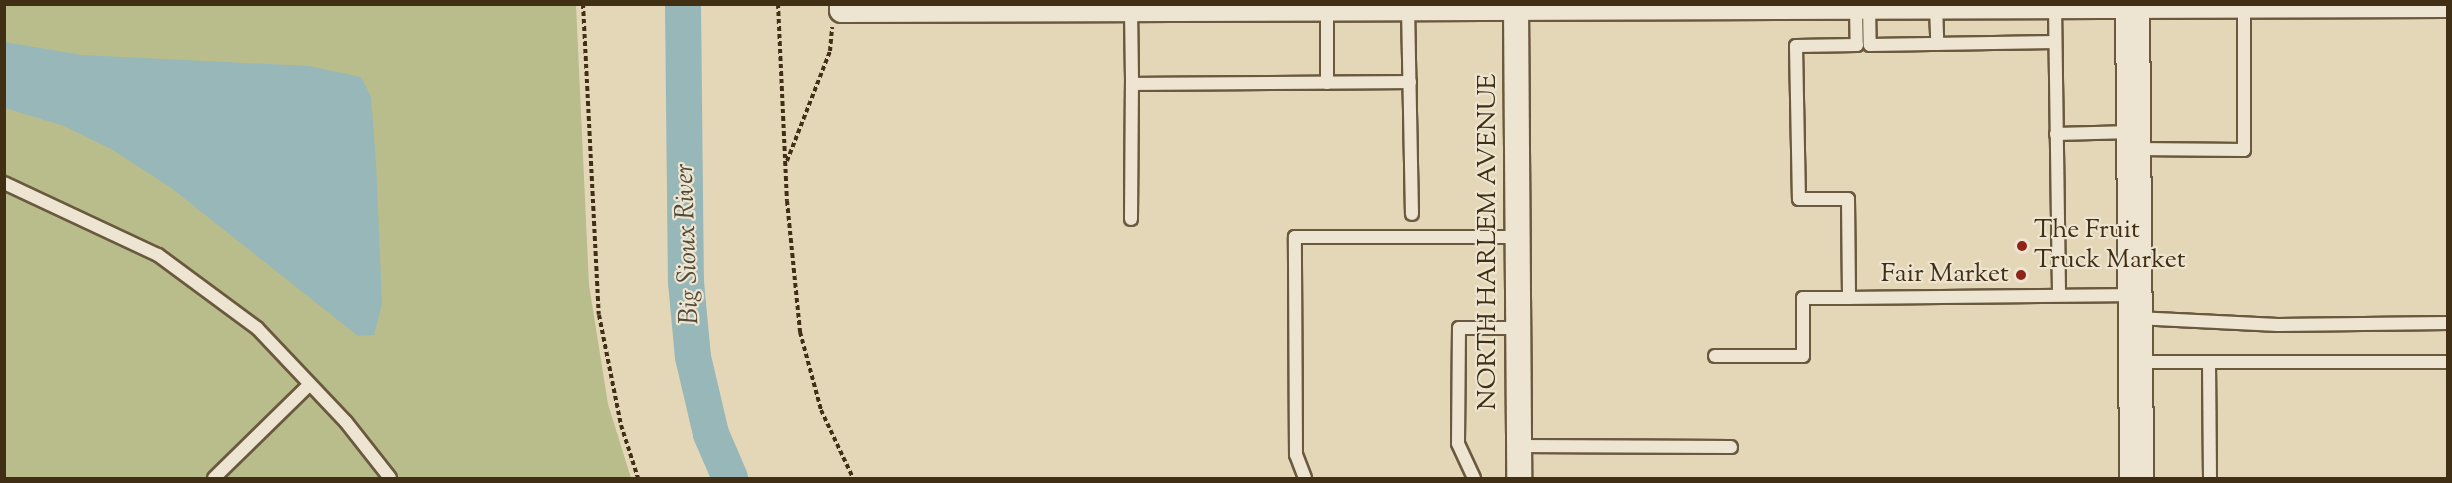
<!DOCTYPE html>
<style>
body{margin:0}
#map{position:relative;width:2452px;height:483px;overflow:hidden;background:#e4d7b8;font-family:"Sorts Mill Goudy",serif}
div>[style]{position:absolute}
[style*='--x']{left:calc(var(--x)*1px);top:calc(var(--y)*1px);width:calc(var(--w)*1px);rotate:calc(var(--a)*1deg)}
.green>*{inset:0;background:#b9bd8b}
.water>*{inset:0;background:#98b7b8}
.river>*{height:36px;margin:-18px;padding:0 18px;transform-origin:18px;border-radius:18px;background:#98b7b8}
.path>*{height:4px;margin-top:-2px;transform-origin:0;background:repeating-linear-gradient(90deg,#412f15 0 4.5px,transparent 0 7.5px)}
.roads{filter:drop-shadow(2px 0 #6a593e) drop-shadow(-2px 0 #6a593e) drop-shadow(0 2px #6a593e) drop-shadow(0 -2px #6a593e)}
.lane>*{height:12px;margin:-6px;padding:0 6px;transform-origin:6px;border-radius:6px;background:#ede5d1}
.street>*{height:24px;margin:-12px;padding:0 12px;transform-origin:12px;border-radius:12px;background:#ede5d1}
.secondary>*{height:33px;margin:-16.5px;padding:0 16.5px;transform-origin:16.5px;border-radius:16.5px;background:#ede5d1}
.dots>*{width:16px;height:16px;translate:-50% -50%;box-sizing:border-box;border:3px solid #ede5d1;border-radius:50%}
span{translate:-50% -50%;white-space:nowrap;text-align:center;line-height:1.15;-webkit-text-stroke:4.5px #ede5d1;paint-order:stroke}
.poi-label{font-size:26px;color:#412f15}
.left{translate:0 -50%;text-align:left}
.right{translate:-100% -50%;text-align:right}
.street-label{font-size:26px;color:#412f15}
.water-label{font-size:27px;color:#524a36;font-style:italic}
.frame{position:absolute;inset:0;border:6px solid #412f15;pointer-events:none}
</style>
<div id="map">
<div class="green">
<i style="clip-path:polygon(4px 5px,576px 5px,589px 285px,608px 404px,631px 478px,5px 478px)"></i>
</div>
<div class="water">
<i style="clip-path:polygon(5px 42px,82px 55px,309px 66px,361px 77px,371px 97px,376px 162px,382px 304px,374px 335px,358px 336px,170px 187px,111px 149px,64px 126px,5px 108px)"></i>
</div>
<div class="river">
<i style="--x:683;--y:4;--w:278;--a:89.4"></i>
<i style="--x:686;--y:282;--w:75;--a:84.7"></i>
<i style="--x:693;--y:357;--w:79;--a:76.8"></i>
<i style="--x:711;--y:434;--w:48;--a:66.6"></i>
</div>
<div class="path">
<i style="--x:583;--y:4;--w:311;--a:87.1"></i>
<i style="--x:599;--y:315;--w:112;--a:78.7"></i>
<i style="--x:621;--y:425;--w:56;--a:72.2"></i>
<i style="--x:778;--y:4;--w:197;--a:87.4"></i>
<i style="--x:787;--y:201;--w:132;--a:84.3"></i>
<i style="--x:800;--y:332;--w:81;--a:74.9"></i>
<i style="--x:821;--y:410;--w:75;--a:64.8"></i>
<i style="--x:787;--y:161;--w:118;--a:-68.6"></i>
<i style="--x:830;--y:51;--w:24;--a:-85"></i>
</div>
<div class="roads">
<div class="lane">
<i style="--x:1856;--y:6;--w:39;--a:89"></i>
<i style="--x:1857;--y:45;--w:61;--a:179.1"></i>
<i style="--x:1796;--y:46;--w:153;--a:88.9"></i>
<i style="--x:1799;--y:199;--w:49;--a:0"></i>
<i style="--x:1848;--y:199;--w:99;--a:89.4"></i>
<i style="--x:1849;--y:298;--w:284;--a:-0.6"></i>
<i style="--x:1869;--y:6;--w:39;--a:89"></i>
<i style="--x:1870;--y:45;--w:185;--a:-0.9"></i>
<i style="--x:1936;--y:6;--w:38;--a:88"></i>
<i style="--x:2055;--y:6;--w:289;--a:89.2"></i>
<i style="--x:1327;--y:7;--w:76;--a:90"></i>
<i style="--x:1408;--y:7;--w:207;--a:88.9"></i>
<i style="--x:1131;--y:8;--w:76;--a:89.2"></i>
<i style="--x:1132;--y:84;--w:278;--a:-0.4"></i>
<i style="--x:2056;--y:134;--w:77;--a:-1.5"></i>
<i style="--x:2135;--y:149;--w:109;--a:0.5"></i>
<i style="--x:2244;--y:150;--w:144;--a:-90"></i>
<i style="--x:4;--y:183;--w:170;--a:25.1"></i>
<i style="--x:158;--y:255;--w:123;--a:36.4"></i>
<i style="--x:257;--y:328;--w:129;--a:46.6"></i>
<i style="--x:346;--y:422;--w:71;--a:51.8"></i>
<i style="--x:1131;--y:219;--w:135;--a:-89.6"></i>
<i style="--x:2136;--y:318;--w:142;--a:2.8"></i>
<i style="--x:2278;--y:325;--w:170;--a:-0.7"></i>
<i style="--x:1715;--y:356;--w:88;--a:0"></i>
<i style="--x:1803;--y:356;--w:58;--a:-90"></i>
<i style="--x:1803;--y:298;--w:46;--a:0"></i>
<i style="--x:2136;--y:362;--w:312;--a:0"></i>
<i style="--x:2209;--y:363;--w:115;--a:89.5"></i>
<i style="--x:1518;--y:446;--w:213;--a:0.3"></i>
<i style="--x:214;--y:478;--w:134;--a:-44.4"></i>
<i style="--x:1305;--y:478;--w:25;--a:-111"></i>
<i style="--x:1296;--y:455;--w:218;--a:-90.3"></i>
<i style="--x:1295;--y:237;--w:222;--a:0"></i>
<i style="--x:1474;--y:478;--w:38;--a:-115"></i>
<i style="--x:1458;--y:443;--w:115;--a:-89.5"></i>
<i style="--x:1459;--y:328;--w:59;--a:0"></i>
</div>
<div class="street">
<i style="--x:842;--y:4;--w:6;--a:90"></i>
<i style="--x:842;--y:10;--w:1606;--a:-0.18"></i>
<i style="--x:1516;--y:6;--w:472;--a:89.6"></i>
</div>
<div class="secondary">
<i style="--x:2132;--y:4;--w:474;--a:89.5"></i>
</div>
</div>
<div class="dots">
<i style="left:2022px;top:246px;background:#8f2418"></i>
<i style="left:2021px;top:275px;background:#8f2418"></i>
</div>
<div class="poi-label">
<span class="left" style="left:2034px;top:246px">The Fruit<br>Truck Market</span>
<span class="right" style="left:2009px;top:275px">Fair Market</span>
</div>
<div class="street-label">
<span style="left:1489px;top:242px;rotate:-90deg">NORTH HARLEM AVENUE</span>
</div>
<div class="water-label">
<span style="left:688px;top:244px;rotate:-92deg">Big Sioux River</span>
</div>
<div class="frame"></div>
</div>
